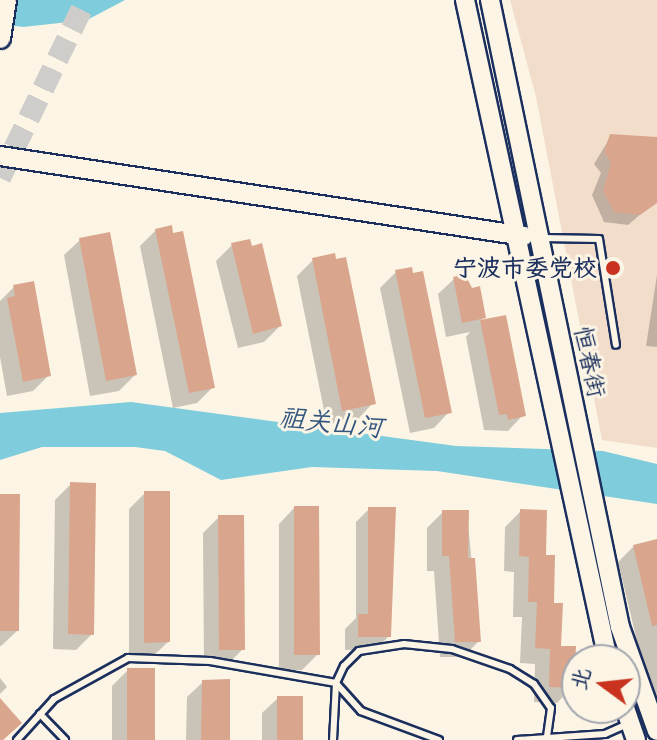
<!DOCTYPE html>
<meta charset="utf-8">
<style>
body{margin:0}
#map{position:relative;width:657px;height:740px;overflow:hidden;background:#fcf5e5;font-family:Delius,"LXGW WenKai TC",sans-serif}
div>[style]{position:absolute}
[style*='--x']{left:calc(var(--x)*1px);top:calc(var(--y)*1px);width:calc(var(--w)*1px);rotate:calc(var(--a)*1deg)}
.built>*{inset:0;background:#f2ddcb}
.water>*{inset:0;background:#7eccdc}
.shadow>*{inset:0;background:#0003}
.building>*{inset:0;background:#d9a68d}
.trunk-tunnel>*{height:22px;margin-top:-11px;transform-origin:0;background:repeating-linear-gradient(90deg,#cfcdca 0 22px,transparent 0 33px)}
.roads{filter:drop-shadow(2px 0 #1b2f5e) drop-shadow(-2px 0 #1b2f5e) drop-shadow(0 2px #1b2f5e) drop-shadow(0 -2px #1b2f5e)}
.service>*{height:6px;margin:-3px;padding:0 3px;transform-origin:3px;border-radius:3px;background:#fcf5e5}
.secondary>*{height:18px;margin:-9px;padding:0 9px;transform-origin:9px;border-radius:9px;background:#fcf5e5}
.primary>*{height:20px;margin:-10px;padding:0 10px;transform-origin:10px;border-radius:10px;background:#fcf5e5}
.dots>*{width:22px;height:22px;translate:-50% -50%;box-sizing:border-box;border:4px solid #fcf5e5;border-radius:50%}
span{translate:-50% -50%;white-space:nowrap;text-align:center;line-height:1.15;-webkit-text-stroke:6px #fcf5e5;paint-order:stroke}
.poi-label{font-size:24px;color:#1b2f5e;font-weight:700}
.right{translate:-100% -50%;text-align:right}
.street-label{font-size:24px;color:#1b2f5e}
.water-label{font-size:26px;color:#34567e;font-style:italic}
.north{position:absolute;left:561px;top:644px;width:80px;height:80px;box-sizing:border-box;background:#fcf5e5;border:2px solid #a2a6af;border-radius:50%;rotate:285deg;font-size:22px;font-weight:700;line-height:32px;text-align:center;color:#1b2f5e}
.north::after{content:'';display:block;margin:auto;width:28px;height:36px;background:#c8321e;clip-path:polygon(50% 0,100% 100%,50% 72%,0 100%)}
</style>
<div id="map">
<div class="built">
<i style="clip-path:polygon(510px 0,657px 0,657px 448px,602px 440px,536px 97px)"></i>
</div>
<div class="water">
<i style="clip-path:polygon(0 0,125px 0,87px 20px,23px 27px,0 24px)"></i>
<i style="clip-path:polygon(131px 402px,456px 446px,603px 451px,657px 464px,657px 504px,437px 471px,312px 467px,221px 480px,165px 451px,135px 447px,42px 447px,0 460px,0 413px)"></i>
</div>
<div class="shadow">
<i style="clip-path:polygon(611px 136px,657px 139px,657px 200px,628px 225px,604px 222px,592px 195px,601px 173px,594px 164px)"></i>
<i style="clip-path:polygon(156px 230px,213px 387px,197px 403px,173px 408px,140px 246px)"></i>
<i style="clip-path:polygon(80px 240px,135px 375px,119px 391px,90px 396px,64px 255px)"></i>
<i style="clip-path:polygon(232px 245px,280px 326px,264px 342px,238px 348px,216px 261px)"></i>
<i style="clip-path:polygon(313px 260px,373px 403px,358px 419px,327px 425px,297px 276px)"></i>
<i style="clip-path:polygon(396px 272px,449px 412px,434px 428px,410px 433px,380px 288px)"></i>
<i style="clip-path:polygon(657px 275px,657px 347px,646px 346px)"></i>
<i style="clip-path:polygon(454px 279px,484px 317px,479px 322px,504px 317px,523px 415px,508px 431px,484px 430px,466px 337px,470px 332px,446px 337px,438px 294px)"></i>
<i style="clip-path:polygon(14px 287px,49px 375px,33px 391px,7px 396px,0 357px,0 301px)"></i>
<i style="clip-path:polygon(71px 484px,92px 634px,76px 650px,53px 649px,55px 500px)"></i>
<i style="clip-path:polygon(145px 493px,168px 642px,152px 657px,129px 658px,129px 509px)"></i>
<i style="clip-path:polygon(0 496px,17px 631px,1px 646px,0 646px)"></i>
<i style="clip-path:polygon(294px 508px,318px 654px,302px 670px,279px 670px,279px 524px)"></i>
<i style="clip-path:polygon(369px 509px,389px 636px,376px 649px,345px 650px,345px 629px,356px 618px,356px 522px)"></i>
<i style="clip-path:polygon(521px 511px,544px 557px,559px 648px,572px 687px,557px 703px,534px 702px,535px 664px,520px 663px,522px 617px,513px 617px,514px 572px,504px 571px,505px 527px)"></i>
<i style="clip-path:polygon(443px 512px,467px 512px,479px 641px,463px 657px,440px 657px,434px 571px,427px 571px,427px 528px)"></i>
<i style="clip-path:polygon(219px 517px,243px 649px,227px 665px,204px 665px,203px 533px)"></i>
<i style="clip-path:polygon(657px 545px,657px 698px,651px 699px,618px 562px,634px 546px)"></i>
<i style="clip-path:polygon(128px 670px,153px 740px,112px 740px,112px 686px)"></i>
<i style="clip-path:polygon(0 678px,7px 687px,0 694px)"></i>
<i style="clip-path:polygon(203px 682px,228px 740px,186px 740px,187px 697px)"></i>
<i style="clip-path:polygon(278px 698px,301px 740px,262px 740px,262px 713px)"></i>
</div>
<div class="building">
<i style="clip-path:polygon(610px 134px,657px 137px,657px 203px,640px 215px,614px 212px,603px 191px,611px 162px,604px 152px)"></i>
<i style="clip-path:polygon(172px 225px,173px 233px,183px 231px,215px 388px,189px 393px,155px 229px)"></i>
<i style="clip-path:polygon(110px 232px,137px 375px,106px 381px,79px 238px)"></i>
<i style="clip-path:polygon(250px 239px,252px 246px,262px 243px,282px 326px,253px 334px,231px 243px)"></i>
<i style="clip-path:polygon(335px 253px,336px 259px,346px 257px,376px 404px,342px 411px,312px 258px)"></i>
<i style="clip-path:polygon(412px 267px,413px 273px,423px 271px,452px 413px,425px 418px,395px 270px)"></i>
<i style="clip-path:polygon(465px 274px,472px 288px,480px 286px,486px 318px,462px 323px,453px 277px)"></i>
<i style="clip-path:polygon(34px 281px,51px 376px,23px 382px,7px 298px,15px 296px,13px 285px)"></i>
<i style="clip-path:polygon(506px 315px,526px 416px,508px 420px,507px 414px,499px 415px,480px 320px)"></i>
<i style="clip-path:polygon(70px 482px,96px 483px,94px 635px,68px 634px)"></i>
<i style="clip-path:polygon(144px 491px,170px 491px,170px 642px,144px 643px)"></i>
<i style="clip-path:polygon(0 494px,20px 494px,19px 631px,0 631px)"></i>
<i style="clip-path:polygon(294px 506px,319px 506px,320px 655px,294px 655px)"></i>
<i style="clip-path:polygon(368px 507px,396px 507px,391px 637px,358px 637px,358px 614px,368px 614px)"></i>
<i style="clip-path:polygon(520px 509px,547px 510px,546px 555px,555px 555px,554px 603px,563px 603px,561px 646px,576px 646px,574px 688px,549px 687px,550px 649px,535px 648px,537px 602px,528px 602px,529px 557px,519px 556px)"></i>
<i style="clip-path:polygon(442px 510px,469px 510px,468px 558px,475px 558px,481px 642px,455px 642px,449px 556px,442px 556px)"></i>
<i style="clip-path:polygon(218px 515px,244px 515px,245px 650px,219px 650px)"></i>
<i style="clip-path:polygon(657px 539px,657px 625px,652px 626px,633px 545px)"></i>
<i style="clip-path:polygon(127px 668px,155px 668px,155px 740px,127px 740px)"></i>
<i style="clip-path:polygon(230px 679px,230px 740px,201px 740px,202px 680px)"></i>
<i style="clip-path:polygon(277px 696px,303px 696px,303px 740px,277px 740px)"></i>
<i style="clip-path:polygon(0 698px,22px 723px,3px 740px,0 740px)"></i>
</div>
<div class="trunk-tunnel">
<i style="--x:0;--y:178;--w:198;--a:-64.2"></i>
</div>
<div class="roads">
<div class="service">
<i style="--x:543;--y:238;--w:56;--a:1"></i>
<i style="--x:599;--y:239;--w:107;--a:80.9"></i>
<i style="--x:40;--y:714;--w:36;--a:46"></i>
<i style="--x:17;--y:740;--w:55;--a:-47.9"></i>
<i style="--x:54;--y:699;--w:85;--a:-29"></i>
<i style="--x:128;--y:658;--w:82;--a:2.1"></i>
<i style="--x:210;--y:661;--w:128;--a:9.9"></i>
<i style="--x:336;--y:683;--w:57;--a:93"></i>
<i style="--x:439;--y:740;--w:83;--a:-159.6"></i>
<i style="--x:361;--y:711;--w:38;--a:-132"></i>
<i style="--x:336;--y:683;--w:19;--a:-65"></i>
<i style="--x:344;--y:666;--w:21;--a:-45"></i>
<i style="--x:359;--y:651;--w:46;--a:-8.8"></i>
<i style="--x:404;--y:644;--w:48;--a:5.9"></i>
<i style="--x:452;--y:649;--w:61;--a:19"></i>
<i style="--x:510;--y:669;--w:28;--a:32"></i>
<i style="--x:534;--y:684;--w:29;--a:55"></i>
<i style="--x:551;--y:708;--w:30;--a:98"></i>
<i style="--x:517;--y:740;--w:88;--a:-3.9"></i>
<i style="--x:605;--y:734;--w:24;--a:-24"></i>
</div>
<div class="secondary">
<i style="--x:465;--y:0;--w:675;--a:77.77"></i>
<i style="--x:490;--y:0;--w:640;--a:78.29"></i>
<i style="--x:620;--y:627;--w:110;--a:70.4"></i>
<i style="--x:0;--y:156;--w:530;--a:8.68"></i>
<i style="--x:625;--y:708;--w:34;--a:71"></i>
</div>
<div class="primary">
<i style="--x:0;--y:38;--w:38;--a:-81"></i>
</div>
</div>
<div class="dots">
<i style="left:613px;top:268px;background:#c8321e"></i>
</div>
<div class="poi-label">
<span class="right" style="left:597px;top:268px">宁波市委党校</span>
</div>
<div class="street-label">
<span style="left:590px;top:362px;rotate:78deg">恒春街</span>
</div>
<div class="water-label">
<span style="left:331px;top:422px;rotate:6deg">祖关山河</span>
</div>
<div class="north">北</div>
</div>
